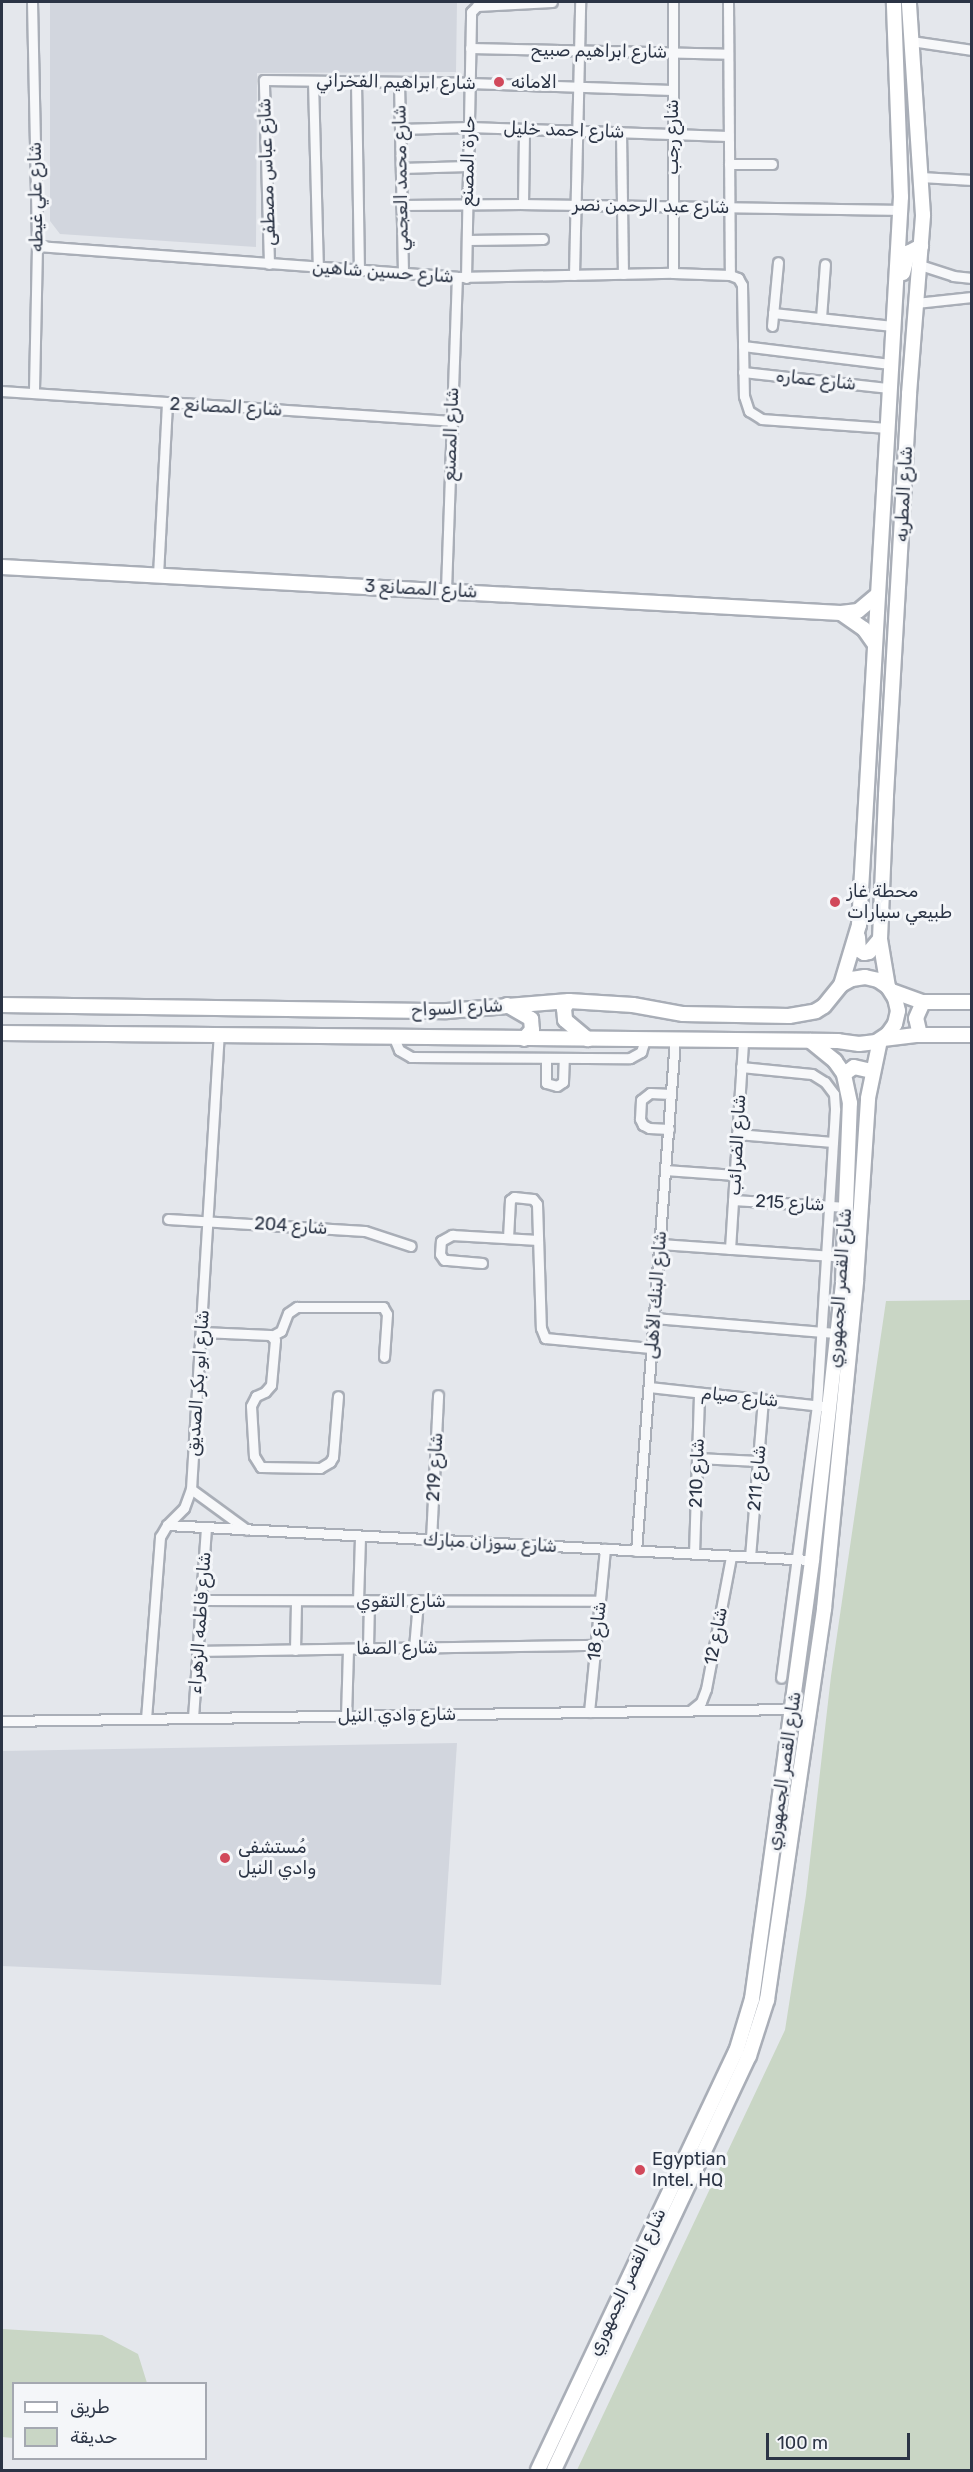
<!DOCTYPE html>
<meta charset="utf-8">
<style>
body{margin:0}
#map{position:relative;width:973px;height:2472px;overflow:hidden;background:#e4e7ec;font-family:Rubik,Cairo,sans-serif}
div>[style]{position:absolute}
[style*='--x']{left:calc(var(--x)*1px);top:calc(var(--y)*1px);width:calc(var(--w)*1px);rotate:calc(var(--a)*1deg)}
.built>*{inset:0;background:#d2d6de}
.green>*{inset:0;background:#c9d6c5}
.roads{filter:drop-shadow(2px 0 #a9aeb7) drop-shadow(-2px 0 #a9aeb7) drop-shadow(0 2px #a9aeb7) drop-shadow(0 -2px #a9aeb7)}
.street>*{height:9px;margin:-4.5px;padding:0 4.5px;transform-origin:4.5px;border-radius:4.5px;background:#f7f8fa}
.secondary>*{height:14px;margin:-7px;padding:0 7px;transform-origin:7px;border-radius:7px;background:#fff}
.dots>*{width:16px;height:16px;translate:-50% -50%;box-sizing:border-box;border:3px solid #f4f6f9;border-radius:50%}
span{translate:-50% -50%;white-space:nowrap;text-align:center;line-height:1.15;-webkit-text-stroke:6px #f4f6f9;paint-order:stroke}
.street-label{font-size:18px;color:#2b3445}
.poi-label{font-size:18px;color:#2b3445}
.left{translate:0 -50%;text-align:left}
.frame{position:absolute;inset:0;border:3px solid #2b3445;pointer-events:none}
.legend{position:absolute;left:12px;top:2382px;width:195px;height:78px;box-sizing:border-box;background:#f4f6f9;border:2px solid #a4a8b1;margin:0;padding:8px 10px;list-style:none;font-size:18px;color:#2b3445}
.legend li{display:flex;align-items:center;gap:12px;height:30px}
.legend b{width:30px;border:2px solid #a4a8b1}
.scale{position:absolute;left:766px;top:2433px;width:144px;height:27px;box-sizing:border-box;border:3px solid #2b3445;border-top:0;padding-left:8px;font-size:18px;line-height:21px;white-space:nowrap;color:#2b3445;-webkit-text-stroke:4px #f4f6f9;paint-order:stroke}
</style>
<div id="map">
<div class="built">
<i style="clip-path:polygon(50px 2px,457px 2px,456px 72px,257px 73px,256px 247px,60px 234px,50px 221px)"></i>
<i style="clip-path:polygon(457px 1743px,441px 1985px,2px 1966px,2px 1751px)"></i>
</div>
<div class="green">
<i style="clip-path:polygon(971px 1300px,971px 2470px,577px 2470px,785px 2030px,806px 1895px,831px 1676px,886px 1301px)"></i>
<i style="clip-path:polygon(2px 2329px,102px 2335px,138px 2354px,147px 2383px,14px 2384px,13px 2438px,2px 2437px)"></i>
</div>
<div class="roads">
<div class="street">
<i style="--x:32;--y:2;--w:244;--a:88.8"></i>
<i style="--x:37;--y:246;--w:147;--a:91.2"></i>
<i style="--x:673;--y:2;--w:271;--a:90"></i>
<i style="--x:728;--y:2;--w:273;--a:89.6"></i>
<i style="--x:911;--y:41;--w:62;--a:8.4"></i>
<i style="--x:470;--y:48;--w:258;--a:1.3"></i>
<i style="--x:313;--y:81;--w:186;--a:88.5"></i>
<i style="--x:356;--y:82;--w:188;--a:89.1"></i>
<i style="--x:399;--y:82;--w:191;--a:88.8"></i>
<i style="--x:400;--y:129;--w:69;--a:-1.7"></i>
<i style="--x:469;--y:127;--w:259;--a:2"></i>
<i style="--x:621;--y:132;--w:142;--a:89.2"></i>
<i style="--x:729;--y:164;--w:43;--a:0"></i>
<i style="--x:401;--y:168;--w:67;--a:-1.7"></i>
<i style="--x:921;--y:177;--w:51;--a:3.4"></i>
<i style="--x:523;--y:204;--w:75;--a:-89.2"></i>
<i style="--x:401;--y:205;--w:122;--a:-0.5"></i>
<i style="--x:523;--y:204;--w:377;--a:0.9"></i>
<i style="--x:467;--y:240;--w:76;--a:-0.8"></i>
<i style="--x:37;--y:246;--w:421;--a:4.2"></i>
<i style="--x:457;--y:277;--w:216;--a:-1.1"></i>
<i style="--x:673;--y:273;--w:57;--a:2"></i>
<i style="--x:730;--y:275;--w:9;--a:21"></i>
<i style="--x:738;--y:278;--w:8;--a:60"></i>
<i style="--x:742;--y:285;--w:111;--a:89"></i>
<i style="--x:744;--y:396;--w:16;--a:72"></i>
<i style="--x:749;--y:411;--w:15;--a:32"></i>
<i style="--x:762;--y:419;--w:125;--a:4.1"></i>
<i style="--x:269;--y:264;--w:184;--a:-91.6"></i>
<i style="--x:264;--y:80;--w:205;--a:0.8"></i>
<i style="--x:469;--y:83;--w:203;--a:2"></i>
<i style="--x:920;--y:265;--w:35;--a:18"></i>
<i style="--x:953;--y:276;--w:19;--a:6"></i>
<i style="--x:574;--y:275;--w:273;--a:-88.7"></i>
<i style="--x:466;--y:278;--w:266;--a:-88.9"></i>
<i style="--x:471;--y:12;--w:8;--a:-45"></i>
<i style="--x:477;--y:6;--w:75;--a:-3.1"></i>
<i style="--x:916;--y:303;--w:56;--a:-6.1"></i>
<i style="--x:773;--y:313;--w:120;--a:6.2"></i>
<i style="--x:821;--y:318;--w:54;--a:-85.8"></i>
<i style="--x:772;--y:326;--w:64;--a:-84.6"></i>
<i style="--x:743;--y:346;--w:148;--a:7"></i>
<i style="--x:743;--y:372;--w:147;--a:6.3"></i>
<i style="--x:2;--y:391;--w:450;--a:3.8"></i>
<i style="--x:158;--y:575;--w:171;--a:-87"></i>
<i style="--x:446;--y:590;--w:313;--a:-88"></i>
<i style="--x:394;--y:1038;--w:13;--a:67"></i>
<i style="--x:399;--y:1050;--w:14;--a:30"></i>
<i style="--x:411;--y:1057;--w:219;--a:0.3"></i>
<i style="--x:630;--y:1058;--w:13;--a:-29"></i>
<i style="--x:641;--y:1052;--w:13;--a:-72"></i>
<i style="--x:546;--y:1058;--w:25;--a:90"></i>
<i style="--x:546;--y:1083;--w:11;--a:15"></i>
<i style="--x:557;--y:1086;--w:7;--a:-34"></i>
<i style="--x:563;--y:1082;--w:24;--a:-88"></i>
<i style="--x:741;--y:1067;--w:71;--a:5.6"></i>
<i style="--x:812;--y:1074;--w:15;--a:32"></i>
<i style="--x:825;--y:1082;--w:15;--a:53"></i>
<i style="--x:834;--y:1094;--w:16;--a:86"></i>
<i style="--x:835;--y:1110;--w:296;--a:93.5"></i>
<i style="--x:817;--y:1405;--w:275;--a:97.5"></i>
<i style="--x:669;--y:1129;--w:20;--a:-177"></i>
<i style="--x:649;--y:1128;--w:7;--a:-153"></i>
<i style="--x:643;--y:1125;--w:7;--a:-117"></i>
<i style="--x:640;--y:1119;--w:19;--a:-87"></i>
<i style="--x:641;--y:1100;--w:11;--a:-38"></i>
<i style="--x:650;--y:1093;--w:21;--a:3"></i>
<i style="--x:737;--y:1134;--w:96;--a:4.8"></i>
<i style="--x:665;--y:1170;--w:70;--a:4.1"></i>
<i style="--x:733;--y:1200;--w:114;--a:3.5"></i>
<i style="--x:168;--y:1219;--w:197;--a:3.5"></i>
<i style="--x:365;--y:1231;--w:48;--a:18.1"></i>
<i style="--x:508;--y:1238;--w:38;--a:-87"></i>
<i style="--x:510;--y:1200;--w:5;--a:-37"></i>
<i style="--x:514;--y:1197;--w:19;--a:6"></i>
<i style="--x:533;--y:1199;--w:6;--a:51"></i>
<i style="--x:537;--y:1204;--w:124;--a:88.2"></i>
<i style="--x:541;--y:1328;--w:11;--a:68"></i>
<i style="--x:545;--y:1338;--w:106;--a:5.4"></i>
<i style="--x:660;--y:1244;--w:184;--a:4"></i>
<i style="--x:730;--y:1249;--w:208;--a:-86.4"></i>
<i style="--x:482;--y:1263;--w:38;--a:-175"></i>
<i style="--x:444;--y:1260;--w:7;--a:-124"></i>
<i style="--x:440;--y:1254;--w:13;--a:-86"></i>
<i style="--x:441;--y:1241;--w:13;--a:-29"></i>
<i style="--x:452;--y:1235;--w:86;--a:3.3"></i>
<i style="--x:654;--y:1318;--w:185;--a:4.7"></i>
<i style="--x:202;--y:1332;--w:68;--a:2.5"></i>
<i style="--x:270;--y:1335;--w:7;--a:45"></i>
<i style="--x:275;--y:1340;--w:45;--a:95.1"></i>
<i style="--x:271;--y:1385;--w:9;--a:131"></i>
<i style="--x:265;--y:1392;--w:10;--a:156"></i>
<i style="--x:256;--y:1396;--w:11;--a:117"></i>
<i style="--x:251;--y:1406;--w:50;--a:86.6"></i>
<i style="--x:254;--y:1456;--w:13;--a:58"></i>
<i style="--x:261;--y:1467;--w:59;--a:1"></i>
<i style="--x:320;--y:1468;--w:12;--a:-31"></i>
<i style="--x:330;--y:1462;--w:6;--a:-59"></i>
<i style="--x:333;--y:1457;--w:61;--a:-85.3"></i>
<i style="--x:272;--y:1336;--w:10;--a:-29"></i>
<i style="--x:281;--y:1331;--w:19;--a:-69"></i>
<i style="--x:288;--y:1313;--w:11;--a:-34"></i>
<i style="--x:297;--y:1307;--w:86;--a:0"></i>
<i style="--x:383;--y:1307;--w:8;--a:60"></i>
<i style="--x:387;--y:1314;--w:43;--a:94"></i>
<i style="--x:649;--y:1387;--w:174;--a:6.3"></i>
<i style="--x:697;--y:1458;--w:61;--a:2.8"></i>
<i style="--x:191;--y:1489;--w:69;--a:36.2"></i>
<i style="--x:167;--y:1525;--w:646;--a:3.11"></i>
<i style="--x:431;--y:1540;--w:145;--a:-87.2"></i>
<i style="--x:636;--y:1551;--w:512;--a:-85.64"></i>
<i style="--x:694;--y:1554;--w:161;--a:-88.2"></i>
<i style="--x:750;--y:1557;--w:158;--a:-85.3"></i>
<i style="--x:202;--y:1600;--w:398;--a:0.1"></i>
<i style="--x:358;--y:1601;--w:65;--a:-88.2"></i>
<i style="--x:368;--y:1648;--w:47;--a:-88.8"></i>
<i style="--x:414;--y:1648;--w:47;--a:-85.1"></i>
<i style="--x:295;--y:1650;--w:49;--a:-88.8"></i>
<i style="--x:198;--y:1651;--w:398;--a:-0.9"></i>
<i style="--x:690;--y:1711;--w:14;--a:-39"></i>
<i style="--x:701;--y:1702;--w:14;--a:-69"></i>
<i style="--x:706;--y:1689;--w:134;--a:-79.3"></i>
<i style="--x:589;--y:1712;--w:164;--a:-84.4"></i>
<i style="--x:346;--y:1717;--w:68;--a:-88.3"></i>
<i style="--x:193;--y:1718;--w:191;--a:-86.1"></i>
<i style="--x:146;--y:1719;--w:183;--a:-85.6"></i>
<i style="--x:160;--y:1537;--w:14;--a:-60"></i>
<i style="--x:167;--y:1525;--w:24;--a:-45"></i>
<i style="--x:184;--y:1508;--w:20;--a:-70"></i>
<i style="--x:191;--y:1489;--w:454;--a:-86.5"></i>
<i style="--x:2;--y:1721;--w:790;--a:-0.87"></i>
</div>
<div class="secondary">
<i style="--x:903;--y:273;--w:21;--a:-76"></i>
<i style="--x:908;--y:253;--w:15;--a:-28"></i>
<i style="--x:2;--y:567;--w:840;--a:3.14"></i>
<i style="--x:841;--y:613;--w:17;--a:-7"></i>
<i style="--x:858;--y:611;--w:26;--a:-40"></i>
<i style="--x:841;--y:613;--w:28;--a:35"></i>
<i style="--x:864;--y:629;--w:19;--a:55"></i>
<i style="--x:858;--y:937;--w:13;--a:86"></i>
<i style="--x:859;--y:950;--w:6;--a:31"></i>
<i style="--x:864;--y:953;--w:5;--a:-11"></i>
<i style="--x:869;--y:952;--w:17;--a:-50"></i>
<i style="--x:841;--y:985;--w:63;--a:-73.3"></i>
<i style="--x:859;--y:925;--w:729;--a:-86.7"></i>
<i style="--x:901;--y:197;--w:195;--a:-92.1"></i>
<i style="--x:888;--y:987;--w:49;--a:-99.5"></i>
<i style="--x:880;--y:939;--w:144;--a:-87.6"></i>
<i style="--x:886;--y:795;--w:402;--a:-86.7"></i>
<i style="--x:909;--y:394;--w:180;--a:-85.5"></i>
<i style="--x:923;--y:215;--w:213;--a:-93.8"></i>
<i style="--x:892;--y:991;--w:33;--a:20"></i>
<i style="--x:923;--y:1002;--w:49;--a:0"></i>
<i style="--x:569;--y:1001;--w:9;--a:126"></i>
<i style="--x:564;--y:1008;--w:12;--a:85"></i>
<i style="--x:565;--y:1020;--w:30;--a:40"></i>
<i style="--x:2;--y:1005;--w:445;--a:0.8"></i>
<i style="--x:447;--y:1011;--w:122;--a:-4.7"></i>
<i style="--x:569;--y:1001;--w:64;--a:3.6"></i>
<i style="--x:633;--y:1005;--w:51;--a:10.2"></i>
<i style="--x:683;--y:1014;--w:106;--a:1.1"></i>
<i style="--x:789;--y:1016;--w:27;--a:-10"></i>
<i style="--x:816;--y:1011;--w:9;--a:-32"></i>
<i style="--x:824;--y:1006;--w:27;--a:-51"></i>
<i style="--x:841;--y:985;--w:13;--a:-29"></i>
<i style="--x:852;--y:979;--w:13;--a:-9"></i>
<i style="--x:865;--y:977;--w:13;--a:13"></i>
<i style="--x:878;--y:980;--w:12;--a:35"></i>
<i style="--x:888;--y:987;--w:13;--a:58"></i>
<i style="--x:895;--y:998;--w:13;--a:77"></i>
<i style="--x:898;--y:1011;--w:13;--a:103"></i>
<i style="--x:895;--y:1024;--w:12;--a:125"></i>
<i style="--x:888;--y:1034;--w:14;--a:146"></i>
<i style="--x:876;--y:1042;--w:17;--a:173"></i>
<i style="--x:859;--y:1044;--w:21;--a:-172"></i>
<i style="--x:838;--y:1041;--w:836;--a:-179.45"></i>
<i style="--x:507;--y:1005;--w:28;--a:30"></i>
<i style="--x:531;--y:1019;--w:11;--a:85"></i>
<i style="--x:532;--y:1030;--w:12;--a:132"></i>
<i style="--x:920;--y:1035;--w:17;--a:-103"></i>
<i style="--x:916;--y:1018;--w:17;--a:-66"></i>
<i style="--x:883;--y:1039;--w:33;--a:-7"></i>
<i style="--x:916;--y:1035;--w:56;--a:0"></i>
<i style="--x:844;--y:1074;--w:12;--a:-35"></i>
<i style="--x:854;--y:1067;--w:18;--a:13"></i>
<i style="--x:538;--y:2470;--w:463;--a:-64.7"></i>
<i style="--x:736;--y:2052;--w:55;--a:-73.2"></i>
<i style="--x:752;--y:1999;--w:443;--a:-82.2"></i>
<i style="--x:812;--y:1560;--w:279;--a:-83.6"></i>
<i style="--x:843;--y:1283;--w:180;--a:-87.8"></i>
<i style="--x:850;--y:1103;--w:30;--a:-102"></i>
<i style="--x:844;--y:1074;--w:16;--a:-125"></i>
<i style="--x:835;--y:1061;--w:32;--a:-141"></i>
<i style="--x:554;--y:2470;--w:458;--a:-64.8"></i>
<i style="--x:749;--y:2056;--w:59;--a:-72.2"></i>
<i style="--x:767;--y:2000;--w:395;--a:-81.7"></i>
<i style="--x:824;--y:1609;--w:330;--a:-84.4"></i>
<i style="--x:856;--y:1281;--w:183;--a:-86.2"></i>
<i style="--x:868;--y:1098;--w:59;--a:-78.3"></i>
</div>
</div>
<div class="dots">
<i style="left:499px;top:82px;background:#d1495b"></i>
<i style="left:835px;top:902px;background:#d1495b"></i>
<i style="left:225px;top:1858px;background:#d1495b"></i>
<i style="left:640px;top:2170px;background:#d1495b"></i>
</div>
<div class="street-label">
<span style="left:599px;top:51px;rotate:1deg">شارع ابراهيم صبيح</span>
<span style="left:396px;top:82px;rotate:1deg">شارع ابراهيم الفخراني</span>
<span style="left:564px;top:130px;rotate:2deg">شارع احمد خليل</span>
<span style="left:672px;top:137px;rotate:-90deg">شارع رجب</span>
<span style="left:468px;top:161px;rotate:-89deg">حارة المصنع</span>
<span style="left:267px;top:172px;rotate:-92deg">شارع عباس مصطفى</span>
<span style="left:401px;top:178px;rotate:-91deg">شارع محمد العجمي</span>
<span style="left:36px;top:197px;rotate:-91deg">شارع علي غيطه</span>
<span style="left:651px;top:206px;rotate:1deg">شارع عبد الرحمن نصر</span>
<span style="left:383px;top:272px;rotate:4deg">شارع حسين شاهين</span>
<span style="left:816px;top:380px;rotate:6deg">شارع عماره</span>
<span style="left:226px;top:407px;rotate:3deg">شارع المصانع 2</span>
<span style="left:451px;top:434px;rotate:-88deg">شارع المصنع</span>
<span style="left:904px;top:494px;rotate:-87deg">شارع المطريه</span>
<span style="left:421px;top:589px;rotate:3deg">شارع المصانع 3</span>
<span style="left:457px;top:1008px;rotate:-3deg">شارع السواح</span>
<span style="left:737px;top:1145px;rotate:-87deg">شارع الضرائب</span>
<span style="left:790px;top:1203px;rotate:3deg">شارع 215</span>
<span style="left:291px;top:1226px;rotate:4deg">شارع 204</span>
<span style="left:840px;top:1288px;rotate:-86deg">شارع القصر الجمهوري</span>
<span style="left:656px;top:1295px;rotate:-86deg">شارع البنك الأهلى</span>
<span style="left:198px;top:1383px;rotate:-86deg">شارع ابو بكر الصديق</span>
<span style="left:740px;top:1397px;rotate:6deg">شارع صيام</span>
<span style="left:435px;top:1467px;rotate:-87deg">شارع 219</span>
<span style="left:697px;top:1473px;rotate:-88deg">شارع 210</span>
<span style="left:757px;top:1478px;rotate:-85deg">شارع 211</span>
<span style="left:490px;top:1543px;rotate:3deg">شارع سوزان مبارك</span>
<span style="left:401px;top:1601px">شارع التقوي</span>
<span style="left:200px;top:1623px;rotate:-86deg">شارع فاطمه الزهراء</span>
<span style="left:597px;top:1631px;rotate:-84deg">شارع 18</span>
<span style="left:716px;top:1636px;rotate:-79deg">شارع 12</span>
<span style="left:397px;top:1648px;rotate:-1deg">شارع الصفا</span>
<span style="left:397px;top:1715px;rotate:-1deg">شارع وادي النيل</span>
<span style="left:784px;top:1771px;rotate:-82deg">شارع القصر الجمهوري</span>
<span style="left:627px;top:2282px;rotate:-65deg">شارع القصر الجمهوري</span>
</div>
<div class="poi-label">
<span class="left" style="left:511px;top:82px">الامانه</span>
<span class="left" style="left:847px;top:902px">محطة غاز<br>طبيعي سيارات</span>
<span class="left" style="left:238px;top:1858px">مُستشفى<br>وادي النيل</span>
<span class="left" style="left:652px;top:2170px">Egyptian<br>Intel. HQ</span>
</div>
<div class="frame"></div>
<ul class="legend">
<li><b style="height:8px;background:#fff"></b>طريق</li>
<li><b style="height:16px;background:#c9d6c5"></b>حديقة</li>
</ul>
<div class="scale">100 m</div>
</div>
